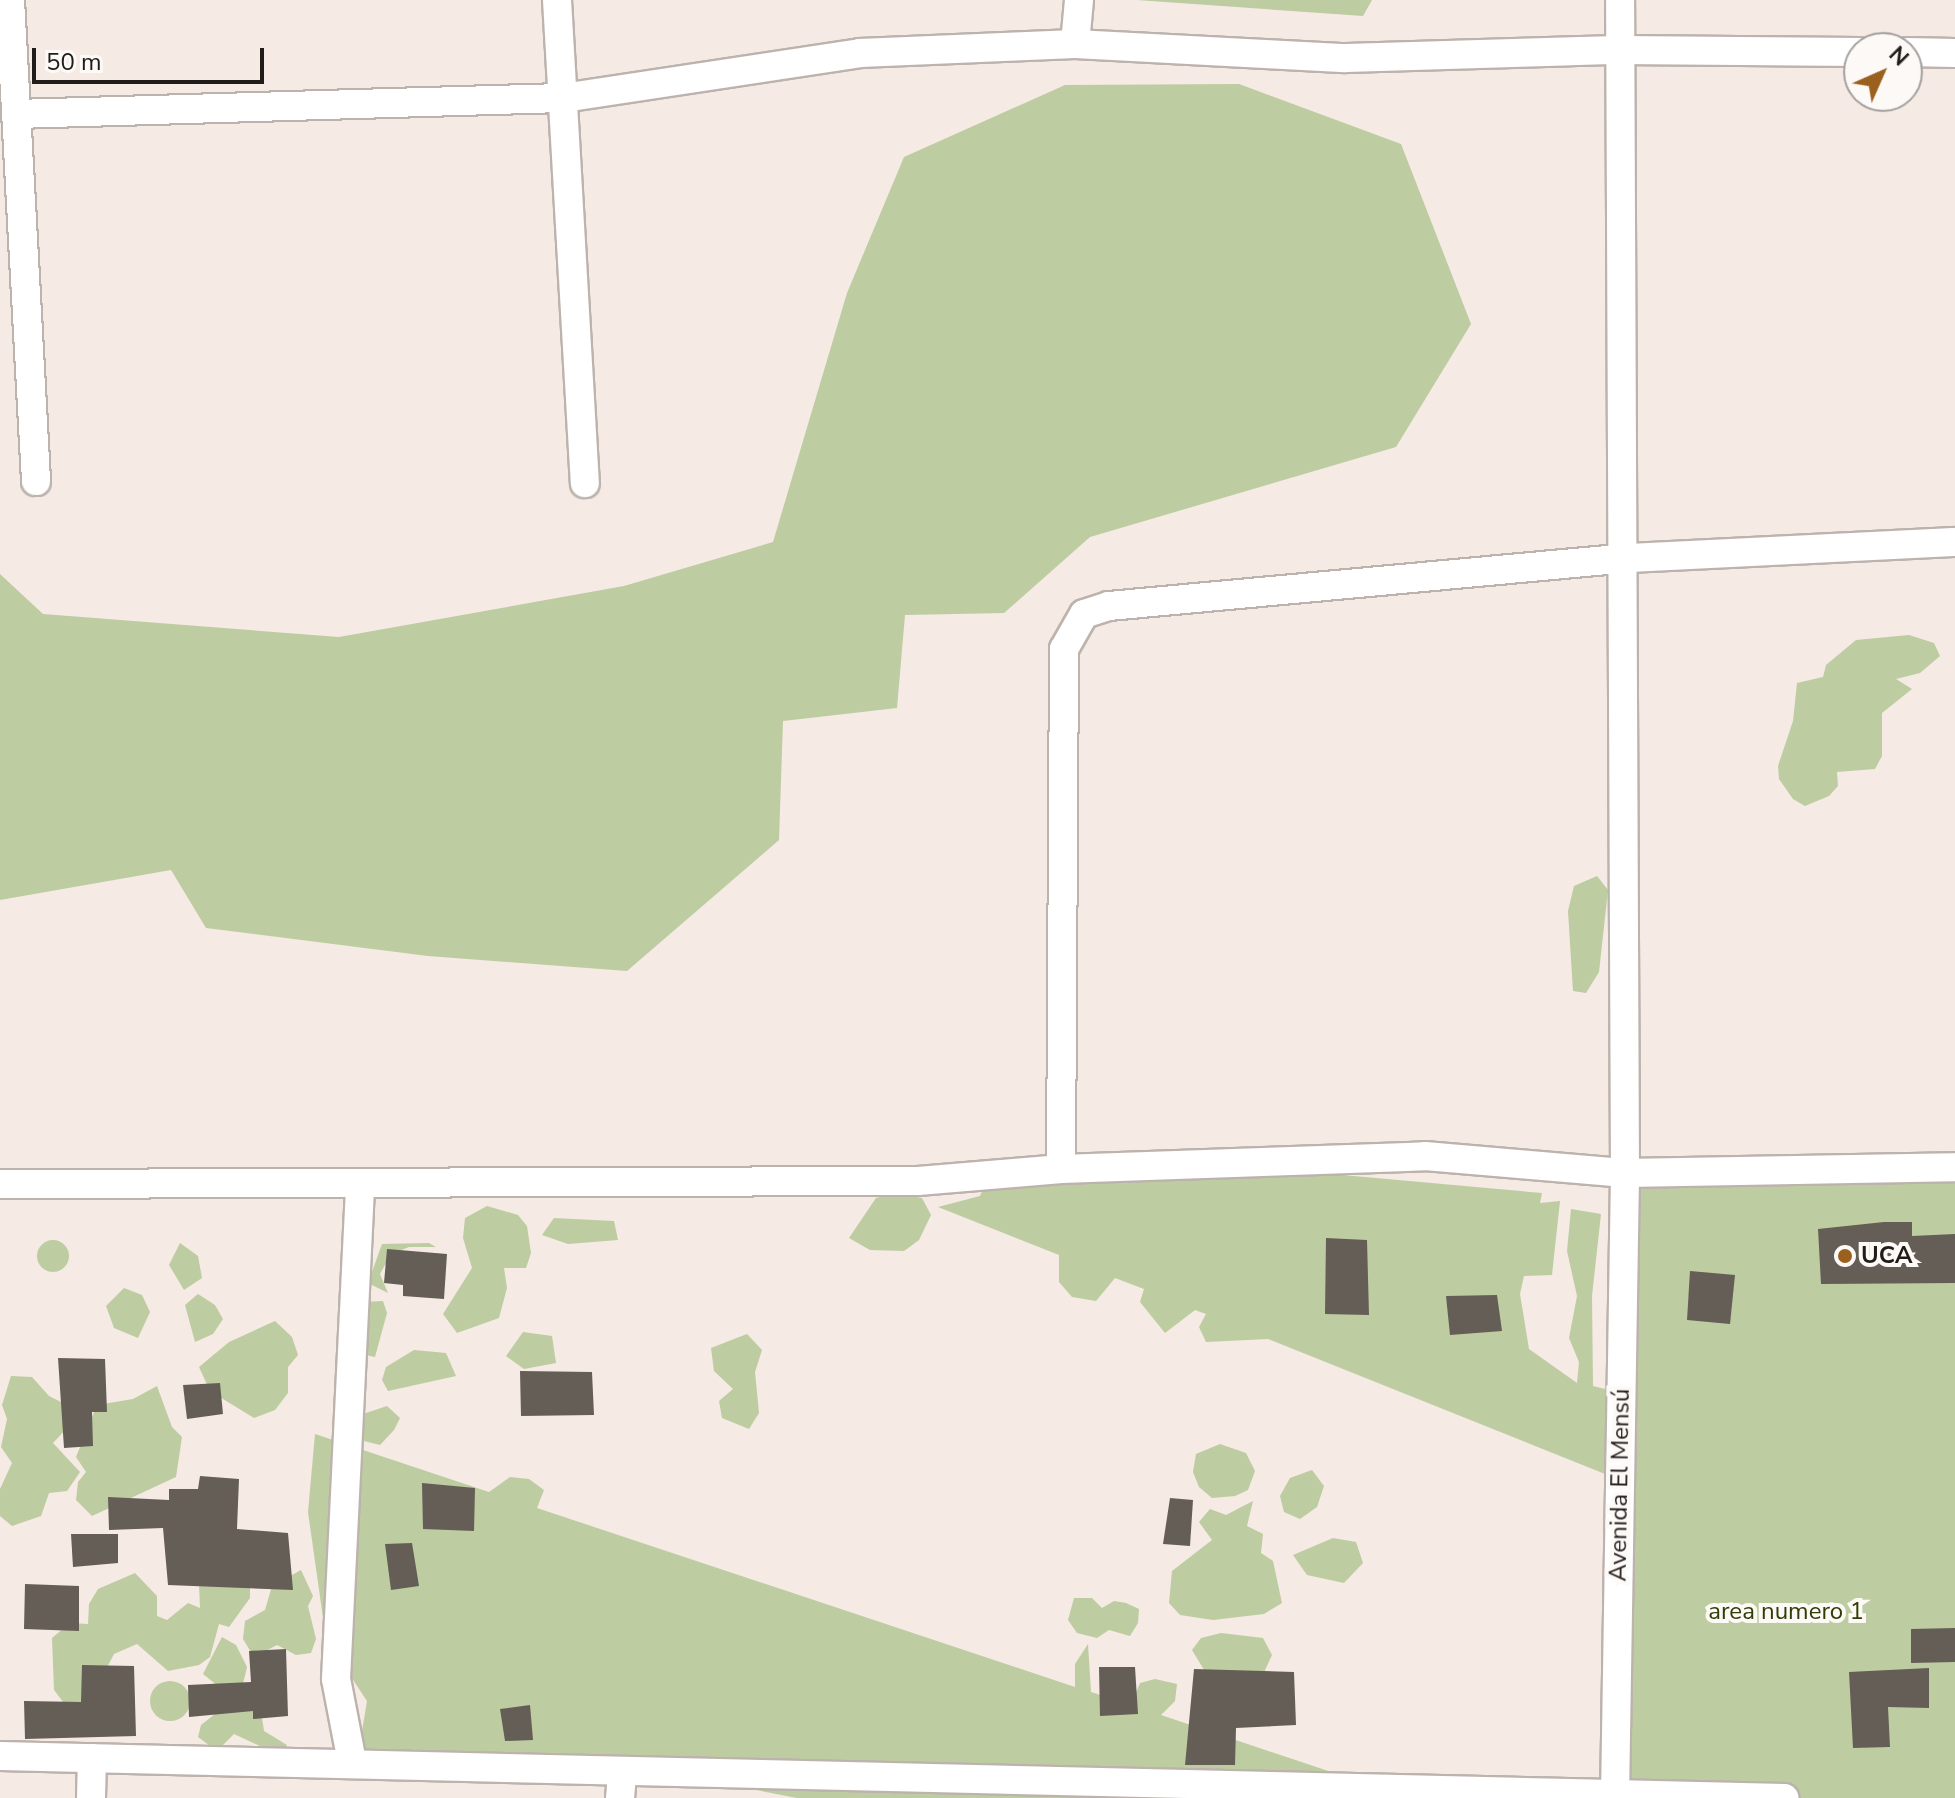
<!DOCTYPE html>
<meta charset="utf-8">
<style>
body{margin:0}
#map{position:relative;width:1955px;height:1798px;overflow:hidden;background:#f5eae4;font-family:"Nunito Sans",sans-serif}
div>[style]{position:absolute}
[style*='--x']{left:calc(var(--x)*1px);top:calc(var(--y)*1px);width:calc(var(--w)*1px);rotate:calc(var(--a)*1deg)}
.green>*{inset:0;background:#bdcca1}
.round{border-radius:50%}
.building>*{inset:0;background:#645e56}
.roads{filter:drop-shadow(2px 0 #bdb3ad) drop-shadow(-2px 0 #bdb3ad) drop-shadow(0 2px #bdb3ad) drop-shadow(0 -2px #bdb3ad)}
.minor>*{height:28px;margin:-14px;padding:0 14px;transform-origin:14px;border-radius:14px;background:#fff}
.dots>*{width:22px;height:22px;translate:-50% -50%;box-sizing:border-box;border:4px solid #fdf9f7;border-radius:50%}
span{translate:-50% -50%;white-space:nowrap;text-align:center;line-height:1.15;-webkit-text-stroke:8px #fdf9f7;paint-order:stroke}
.poi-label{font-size:24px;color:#201c1a;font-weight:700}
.left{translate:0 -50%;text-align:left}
.street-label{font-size:24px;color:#201c1a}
.park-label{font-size:24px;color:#2f3d06}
.north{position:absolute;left:1843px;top:32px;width:80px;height:80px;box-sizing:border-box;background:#fdf9f7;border:2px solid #a5a19f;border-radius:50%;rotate:45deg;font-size:22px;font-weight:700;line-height:32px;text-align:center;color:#201c1a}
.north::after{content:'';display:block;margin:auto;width:28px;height:36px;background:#9a611e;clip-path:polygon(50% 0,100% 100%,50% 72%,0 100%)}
.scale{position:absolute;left:32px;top:48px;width:232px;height:36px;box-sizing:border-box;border:4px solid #201c1a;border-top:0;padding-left:10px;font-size:24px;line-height:28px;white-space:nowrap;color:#201c1a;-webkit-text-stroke:6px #fdf9f7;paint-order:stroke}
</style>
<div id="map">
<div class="green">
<i style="clip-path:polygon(1137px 0,1372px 0,1363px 16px)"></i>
<i style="clip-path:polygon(1239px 84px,1401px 144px,1471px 324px,1396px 447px,1090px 537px,1004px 613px,905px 615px,897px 708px,783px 721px,779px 840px,627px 971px,428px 956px,206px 928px,171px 870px,0 900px,0 574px,43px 614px,339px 637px,624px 586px,773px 542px,847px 293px,904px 157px,1065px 85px)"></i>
<i style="clip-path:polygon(1909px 635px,1934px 643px,1940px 656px,1920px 673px,1896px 679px,1912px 689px,1882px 713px,1882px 756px,1875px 769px,1837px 772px,1838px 786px,1829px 796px,1805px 806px,1793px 799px,1779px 779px,1778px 766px,1793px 721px,1797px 683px,1823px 677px,1826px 665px,1856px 640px)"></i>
<i style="clip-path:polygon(1597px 876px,1608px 890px,1599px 972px,1586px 993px,1573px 991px,1568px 911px,1574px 886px)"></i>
<i style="clip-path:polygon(1955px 1159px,1955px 1798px,1615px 1798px,1620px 1480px,1268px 1339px,1206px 1342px,1199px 1327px,1206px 1314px,1195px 1310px,1165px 1333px,1140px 1302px,1144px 1289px,1115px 1278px,1096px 1301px,1072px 1297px,1059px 1282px,1059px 1255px,938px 1207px,980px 1196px,986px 1182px,1001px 1180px,1008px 1189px,1106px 1163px,1287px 1170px,1542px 1193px,1540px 1203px,1560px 1201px,1552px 1275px,1524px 1276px,1520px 1294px,1529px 1349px,1577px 1383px,1579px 1362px,1569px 1338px,1577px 1296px,1567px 1251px,1571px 1209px,1601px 1214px,1592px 1296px,1593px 1386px,1621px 1393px,1625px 1173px)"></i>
<i style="clip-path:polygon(896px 1193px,922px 1198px,931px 1215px,919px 1240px,904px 1251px,870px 1250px,849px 1238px,876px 1198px)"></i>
<i style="clip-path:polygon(487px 1206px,518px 1215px,527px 1226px,531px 1253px,526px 1268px,504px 1268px,507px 1288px,499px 1318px,457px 1333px,443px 1314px,472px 1268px,463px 1238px,465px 1218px)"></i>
<i style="clip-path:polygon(554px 1218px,614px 1221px,618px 1240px,568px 1244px,542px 1235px)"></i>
<i class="round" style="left:37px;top:1240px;width:32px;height:32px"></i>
<i style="clip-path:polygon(180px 1243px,198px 1256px,202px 1278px,184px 1290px,169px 1265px)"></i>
<i style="clip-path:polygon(429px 1243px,436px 1247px,409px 1247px,391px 1254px,380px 1274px,388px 1293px,368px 1283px,382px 1244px)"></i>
<i style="clip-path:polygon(124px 1288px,142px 1295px,150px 1312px,138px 1338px,114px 1328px,106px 1306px)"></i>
<i style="clip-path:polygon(198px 1294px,215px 1305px,223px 1319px,213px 1334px,195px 1342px,185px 1305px)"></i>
<i style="clip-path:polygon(383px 1301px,387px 1313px,375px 1357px,366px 1355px,359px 1333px,364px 1302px)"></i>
<i style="clip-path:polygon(275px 1321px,292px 1337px,298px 1355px,288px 1367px,288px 1393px,275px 1410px,254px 1418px,210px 1391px,199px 1367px,229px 1342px)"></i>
<i style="clip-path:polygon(523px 1332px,552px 1336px,556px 1363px,524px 1369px,506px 1356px)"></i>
<i style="clip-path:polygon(747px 1334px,762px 1350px,755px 1372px,759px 1413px,749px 1429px,722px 1418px,719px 1401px,733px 1389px,714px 1371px,711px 1348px)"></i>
<i style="clip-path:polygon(414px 1350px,446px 1353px,456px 1376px,388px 1391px,382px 1380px,386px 1367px)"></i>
<i style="clip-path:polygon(11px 1376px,32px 1377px,49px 1396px,69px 1406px,68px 1427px,53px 1443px,80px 1472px,67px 1491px,49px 1493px,41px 1516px,12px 1526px,0 1516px,0 1489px,12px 1463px,1px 1447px,7px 1419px,2px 1405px)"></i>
<i style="clip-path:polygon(157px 1386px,172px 1427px,182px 1437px,176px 1477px,92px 1516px,76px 1500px,78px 1482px,86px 1472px,76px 1457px,97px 1405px,133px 1399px)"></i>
<i style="clip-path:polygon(387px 1406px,400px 1418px,394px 1430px,380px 1445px,356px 1439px,357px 1416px)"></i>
<i style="clip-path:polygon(315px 1434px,489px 1492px,510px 1477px,529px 1479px,544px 1490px,537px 1508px,1075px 1687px,1075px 1664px,1088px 1644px,1091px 1692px,1131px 1705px,1140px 1683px,1155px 1679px,1177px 1684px,1175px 1701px,1161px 1715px,1409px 1798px,797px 1798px,668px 1773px,431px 1758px,414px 1749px,397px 1760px,372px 1757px,360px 1743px,367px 1701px,326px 1639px,308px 1512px)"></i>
<i style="clip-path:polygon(1220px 1444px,1246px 1453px,1255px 1471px,1248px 1490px,1235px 1496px,1212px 1498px,1199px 1487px,1193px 1472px,1196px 1454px)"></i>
<i style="clip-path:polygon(1312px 1470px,1324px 1486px,1317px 1507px,1300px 1519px,1284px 1512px,1280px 1496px,1290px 1478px)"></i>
<i style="clip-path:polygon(1253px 1501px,1247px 1526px,1263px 1534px,1261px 1553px,1273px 1561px,1282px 1603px,1264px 1614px,1213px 1620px,1180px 1615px,1169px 1603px,1172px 1571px,1212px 1540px,1199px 1522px,1210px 1509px,1226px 1515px)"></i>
<i style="clip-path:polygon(1333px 1538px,1356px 1542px,1363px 1563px,1344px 1583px,1307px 1575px,1293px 1555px)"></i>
<i style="clip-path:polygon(301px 1570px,313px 1596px,308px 1606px,316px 1639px,311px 1653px,296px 1655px,277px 1645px,254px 1657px,243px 1639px,245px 1621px,265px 1610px,272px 1586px)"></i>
<i style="clip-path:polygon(135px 1573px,157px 1596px,157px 1616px,167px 1620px,188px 1603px,200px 1608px,199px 1584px,250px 1584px,250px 1598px,229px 1627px,219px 1624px,210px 1657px,199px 1665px,168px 1671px,137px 1644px,114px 1654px,86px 1707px,67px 1707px,54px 1690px,52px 1638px,70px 1623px,88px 1624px,89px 1604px,98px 1589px)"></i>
<i style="clip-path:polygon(1074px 1598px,1092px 1598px,1102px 1608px,1114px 1601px,1126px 1603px,1139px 1609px,1138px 1623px,1130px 1636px,1109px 1630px,1097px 1638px,1077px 1633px,1068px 1620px)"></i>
<i style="clip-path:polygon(1221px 1633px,1263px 1638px,1272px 1655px,1260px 1681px,1209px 1678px,1192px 1650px,1201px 1638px)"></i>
<i style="clip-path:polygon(222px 1637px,236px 1645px,247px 1667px,237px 1709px,261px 1712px,264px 1731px,287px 1745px,282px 1756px,260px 1755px,260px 1746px,234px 1734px,217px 1751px,198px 1737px,201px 1725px,220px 1710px,223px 1690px,203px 1674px)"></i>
<i class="round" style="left:150px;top:1681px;width:40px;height:40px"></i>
</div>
<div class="building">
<i style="clip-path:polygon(1884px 1222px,1912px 1222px,1912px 1236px,1955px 1234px,1955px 1283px,1821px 1284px,1818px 1229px)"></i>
<i style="clip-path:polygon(1326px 1238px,1367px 1240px,1369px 1315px,1325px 1314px)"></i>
<i style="clip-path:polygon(387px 1249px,447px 1254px,444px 1299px,403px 1296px,403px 1285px,384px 1283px)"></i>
<i style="clip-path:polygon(1690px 1271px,1735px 1275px,1730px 1324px,1687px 1320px)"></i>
<i style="clip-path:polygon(1497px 1295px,1502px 1331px,1450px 1335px,1446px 1296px)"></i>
<i style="clip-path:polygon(58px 1358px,105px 1359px,107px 1412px,92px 1412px,93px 1446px,64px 1448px)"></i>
<i style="clip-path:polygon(520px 1371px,592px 1372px,594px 1415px,521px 1416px)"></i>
<i style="clip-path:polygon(220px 1383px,223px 1414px,187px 1419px,183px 1385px)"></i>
<i style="clip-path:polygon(200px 1476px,239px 1479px,237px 1529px,288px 1533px,293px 1590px,168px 1585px,163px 1528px,109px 1530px,108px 1497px,169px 1500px,169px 1489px,198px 1489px)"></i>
<i style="clip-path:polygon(422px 1483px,475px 1488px,474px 1531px,423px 1529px)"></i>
<i style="clip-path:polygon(1170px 1498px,1193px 1500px,1190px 1546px,1163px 1544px)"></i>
<i style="clip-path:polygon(71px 1534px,118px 1534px,118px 1563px,73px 1567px)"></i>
<i style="clip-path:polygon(412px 1543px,419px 1586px,391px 1590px,385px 1544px)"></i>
<i style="clip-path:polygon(25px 1584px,79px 1586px,79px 1631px,24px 1629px)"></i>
<i style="clip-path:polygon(1955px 1628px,1955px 1662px,1911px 1663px,1911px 1629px)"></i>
<i style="clip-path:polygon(286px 1649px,288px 1716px,253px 1719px,253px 1711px,189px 1717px,188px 1685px,251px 1682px,249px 1651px)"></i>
<i style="clip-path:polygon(82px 1665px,134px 1666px,136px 1736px,25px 1739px,24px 1701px,81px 1702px)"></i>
<i style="clip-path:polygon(1099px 1667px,1135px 1667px,1138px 1714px,1100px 1716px)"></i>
<i style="clip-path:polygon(1929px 1668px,1929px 1708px,1888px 1707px,1890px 1747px,1853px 1748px,1849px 1672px)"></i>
<i style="clip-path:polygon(1194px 1669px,1294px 1672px,1296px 1725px,1236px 1728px,1235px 1765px,1185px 1765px)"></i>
<i style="clip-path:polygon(530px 1705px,533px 1740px,505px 1741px,500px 1709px)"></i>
</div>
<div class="roads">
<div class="minor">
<i style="--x:10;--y:0;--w:482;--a:86.9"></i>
<i style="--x:557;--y:0;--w:484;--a:86.7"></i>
<i style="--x:1075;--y:44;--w:271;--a:3"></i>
<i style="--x:1346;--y:58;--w:274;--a:-1.7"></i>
<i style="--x:1620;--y:50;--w:239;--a:0.5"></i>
<i style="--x:1907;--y:52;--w:48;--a:1.2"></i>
<i style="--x:16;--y:114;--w:547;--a:-1.68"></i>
<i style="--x:563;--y:98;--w:300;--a:-8.6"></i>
<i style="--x:860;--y:53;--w:215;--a:-2.4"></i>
<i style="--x:1075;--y:44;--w:44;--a:-84.8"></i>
<i style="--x:1061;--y:1169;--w:520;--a:-89.67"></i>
<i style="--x:1064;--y:649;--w:40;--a:-60.3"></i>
<i style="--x:1084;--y:614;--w:26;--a:-18"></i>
<i style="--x:1109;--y:606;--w:521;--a:-5.28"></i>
<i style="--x:1628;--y:558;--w:327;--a:-2.8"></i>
<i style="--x:0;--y:1184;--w:918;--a:-0.19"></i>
<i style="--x:918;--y:1181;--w:144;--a:-4.8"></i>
<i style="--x:1061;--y:1169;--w:364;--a:-2"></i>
<i style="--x:1425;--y:1156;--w:201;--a:4.9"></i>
<i style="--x:1625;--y:1173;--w:330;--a:-1"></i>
<i style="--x:0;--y:1756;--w:1785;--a:1.35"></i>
<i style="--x:352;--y:1762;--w:85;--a:-100.9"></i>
<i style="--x:336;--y:1679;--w:495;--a:-87.2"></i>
<i style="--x:91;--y:1798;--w:40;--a:-88.6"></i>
<i style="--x:620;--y:1798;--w:24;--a:-85"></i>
<i style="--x:1615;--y:1798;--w:625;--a:-89.08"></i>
<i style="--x:1625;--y:1173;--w:1173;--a:-90.24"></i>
</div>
</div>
<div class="dots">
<i style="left:1845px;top:1256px;background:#9a611e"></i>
</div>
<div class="poi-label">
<span class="left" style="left:1861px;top:1256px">UCA</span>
</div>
<div class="street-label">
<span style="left:1620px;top:1485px;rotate:-89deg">Avenida El Mensú</span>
</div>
<div class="park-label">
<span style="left:1786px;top:1612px">area numero 1</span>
</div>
<div class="north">N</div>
<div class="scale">50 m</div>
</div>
